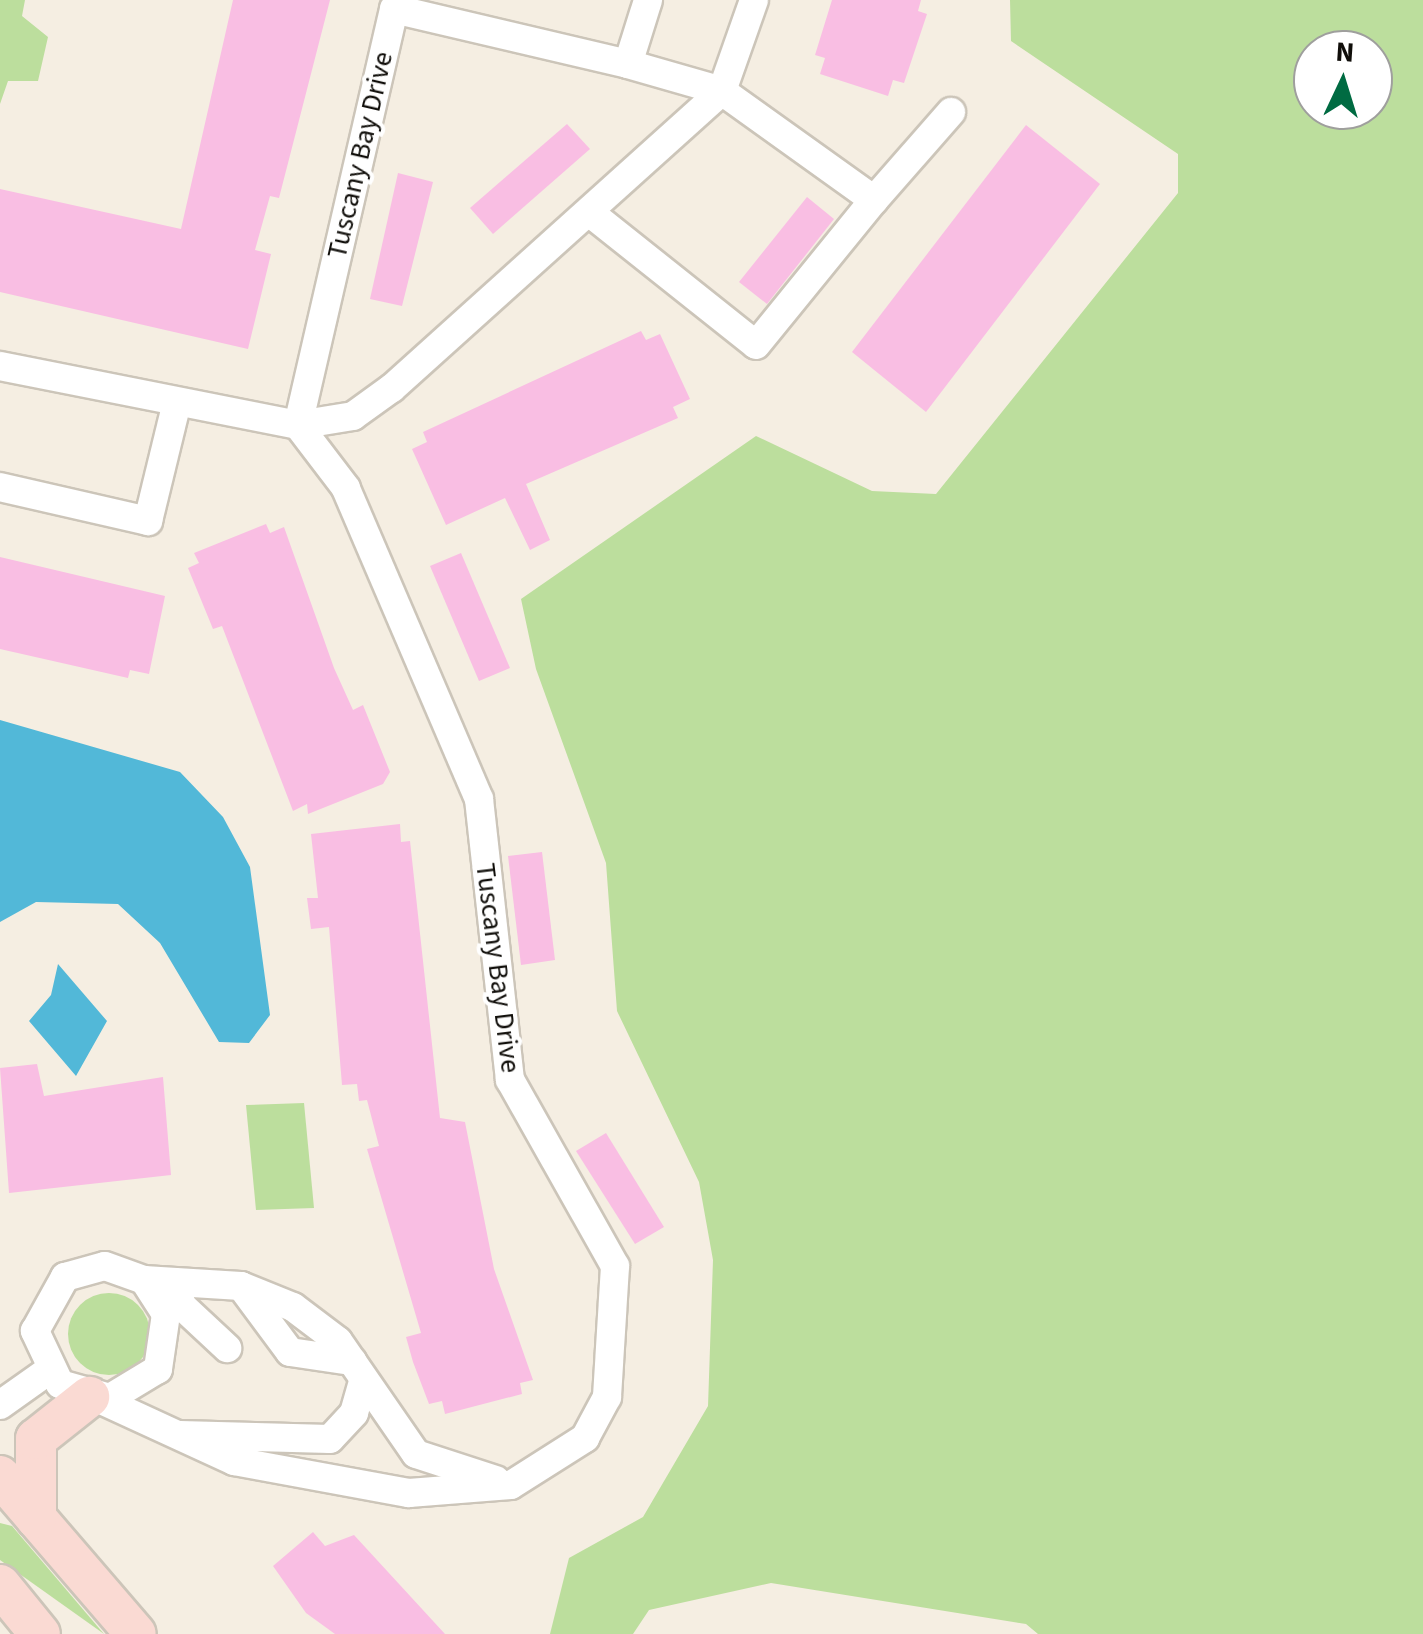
<!DOCTYPE html>
<style>
body{margin:0}
#map{position:relative;width:1423px;height:1634px;overflow:hidden;background:#f5eee2;font-family:"Source Sans 3",sans-serif}
div>[style]{position:absolute}
[style*='--x']{left:calc(var(--x)*1px);top:calc(var(--y)*1px);width:calc(var(--w)*1px);rotate:calc(var(--a)*1deg)}
.green>*{inset:0;background:#bcde9d}
.round{border-radius:50%}
.water>*{inset:0;background:#52b8d8}
.building>*{inset:0;background:#f9bee3}
.roads{filter:drop-shadow(2px 0 #ccc5b9) drop-shadow(-2px 0 #ccc5b9) drop-shadow(0 2px #ccc5b9) drop-shadow(0 -2px #ccc5b9)}
.street>*{height:28px;margin:-14px;padding:0 14px;transform-origin:14px;border-radius:14px;background:#fff}
.secondary>*{height:40px;margin:-20px;padding:0 20px;transform-origin:20px;border-radius:20px;background:#fadad3}
span{translate:-50% -50%;white-space:nowrap;text-align:center;line-height:1.15;-webkit-text-stroke:8px #fff;paint-order:stroke}
.street-label{font-size:28px;color:#100e0a}
.north{position:absolute;left:1293px;top:30px;width:100px;height:100px;box-sizing:border-box;background:#fff;border:2px solid #9f9f9d;border-radius:50%;rotate:4deg;font-size:28px;font-weight:700;line-height:40px;text-align:center;color:#100e0a}
.north::after{content:'';display:block;margin:auto;width:35px;height:45px;background:#006b42;clip-path:polygon(50% 0,100% 100%,50% 72%,0 100%)}
</style>
<div id="map">
<div class="green">
<i style="clip-path:polygon(0 0,25px 0,22px 16px,48px 37px,38px 81px,8px 81px,0 104px)"></i>
<i style="clip-path:polygon(evenodd,1010px 0,1423px 0,1423px 1634px,1038px 1634px,1026px 1624px,771px 1583px,649px 1610px,633px 1634px,550px 1634px,569px 1558px,643px 1517px,708px 1406px,713px 1260px,699px 1182px,617px 1011px,606px 863px,536px 669px,521px 599px,756px 436px,872px 491px,936px 494px,1178px 193px,1178px 154px,1011px 41px,1010px 0,1313px 50px,1373px 50px,1373px 110px,1313px 110px,1313px 50px)"></i>
<i style="clip-path:polygon(304px 1103px,314px 1208px,256px 1210px,246px 1105px)"></i>
<i class="round" style="left:68px;top:1293px;width:82px;height:82px"></i>
<i style="clip-path:polygon(0 1523px,12px 1526px,104px 1634px,0 1560px)"></i>
</div>
<div class="water">
<i style="clip-path:polygon(0 720px,180px 772px,223px 817px,250px 867px,270px 1015px,249px 1043px,219px 1042px,160px 943px,118px 904px,36px 902px,0 922px)"></i>
<i style="clip-path:polygon(58px 964px,107px 1021px,76px 1076px,29px 1021px,51px 995px)"></i>
</div>
<div class="building">
<i style="clip-path:polygon(233px 0,330px 0,279px 198px,270px 196px,255px 250px,271px 254px,248px 349px,0 292px,0 189px,181px 229px)"></i>
<i style="clip-path:polygon(832px 0,921px 0,918px 11px,927px 14px,904px 83px,893px 80px,888px 96px,820px 74px,825px 58px,815px 55px)"></i>
<i style="clip-path:polygon(567px 124px,590px 149px,493px 234px,470px 208px)"></i>
<i style="clip-path:polygon(1026px 125px,1100px 184px,926px 412px,852px 352px)"></i>
<i style="clip-path:polygon(398px 173px,433px 182px,402px 306px,370px 299px)"></i>
<i style="clip-path:polygon(807px 197px,834px 219px,767px 304px,739px 282px)"></i>
<i style="clip-path:polygon(641px 331px,646px 340px,660px 334px,690px 399px,673px 407px,678px 418px,526px 484px,550px 540px,530px 550px,505px 498px,446px 525px,412px 449px,427px 442px,423px 432px)"></i>
<i style="clip-path:polygon(266px 524px,270px 533px,284px 527px,334px 668px,353px 710px,363px 705px,390px 772px,383px 784px,308px 814px,307px 804px,293px 811px,222px 626px,213px 629px,188px 568px,199px 563px,194px 553px)"></i>
<i style="clip-path:polygon(461px 553px,510px 668px,479px 681px,430px 566px)"></i>
<i style="clip-path:polygon(0 557px,165px 596px,149px 674px,130px 670px,128px 678px,0 649px)"></i>
<i style="clip-path:polygon(400px 824px,401px 842px,410px 841px,440px 1118px,465px 1122px,494px 1269px,533px 1380px,520px 1383px,522px 1394px,445px 1414px,442px 1401px,429px 1404px,413px 1362px,406px 1337px,421px 1333px,367px 1149px,379px 1146px,367px 1100px,359px 1101px,357px 1084px,342px 1085px,329px 927px,311px 929px,307px 898px,318px 898px,311px 834px)"></i>
<i style="clip-path:polygon(542px 852px,555px 960px,521px 965px,508px 856px)"></i>
<i style="clip-path:polygon(37px 1064px,44px 1096px,163px 1077px,171px 1175px,9px 1193px,0 1068px)"></i>
<i style="clip-path:polygon(606px 1133px,664px 1227px,635px 1244px,576px 1151px)"></i>
<i style="clip-path:polygon(313px 1532px,325px 1546px,354px 1535px,445px 1634px,335px 1634px,306px 1613px,273px 1566px)"></i>
</div>
<div class="roads">
<div class="street">
<i style="--x:874;--y:200;--w:117;--a:-48.8"></i>
<i style="--x:589;--y:212;--w:213;--a:38.5"></i>
<i style="--x:756;--y:345;--w:187;--a:-50.9"></i>
<i style="--x:874;--y:200;--w:187;--a:-144.4"></i>
<i style="--x:722;--y:91;--w:98;--a:-164"></i>
<i style="--x:0;--y:366;--w:304;--a:11.2"></i>
<i style="--x:298;--y:425;--w:427;--a:-77"></i>
<i style="--x:394;--y:9;--w:240;--a:13.2"></i>
<i style="--x:628;--y:64;--w:67;--a:-72.6"></i>
<i style="--x:0;--y:487;--w:152;--a:12.9"></i>
<i style="--x:148;--y:521;--w:122;--a:-76.3"></i>
<i style="--x:144;--y:1280;--w:40;--a:57.1"></i>
<i style="--x:166;--y:1314;--w:56;--a:98.3"></i>
<i style="--x:158;--y:1369;--w:56;--a:148.9"></i>
<i style="--x:110;--y:1398;--w:52;--a:-164.4"></i>
<i style="--x:60;--y:1384;--w:59;--a:-115.3"></i>
<i style="--x:35;--y:1331;--w:62;--a:-60.9"></i>
<i style="--x:65;--y:1277;--w:41;--a:-15.4"></i>
<i style="--x:105;--y:1266;--w:41;--a:19.7"></i>
<i style="--x:144;--y:1280;--w:97;--a:3.5"></i>
<i style="--x:241;--y:1286;--w:56;--a:22"></i>
<i style="--x:293;--y:1307;--w:56;--a:37.1"></i>
<i style="--x:338;--y:1341;--w:137;--a:55.4"></i>
<i style="--x:416;--y:1454;--w:84;--a:18"></i>
<i style="--x:175;--y:1282;--w:25;--a:74"></i>
<i style="--x:182;--y:1306;--w:62;--a:43"></i>
<i style="--x:241;--y:1286;--w:82;--a:53.4"></i>
<i style="--x:290;--y:1352;--w:63;--a:8.3"></i>
<i style="--x:97;--y:1398;--w:151;--a:24.7"></i>
<i style="--x:234;--y:1461;--w:178;--a:10.4"></i>
<i style="--x:409;--y:1493;--w:102;--a:-4.5"></i>
<i style="--x:511;--y:1485;--w:88;--a:-32.4"></i>
<i style="--x:585;--y:1438;--w:47;--a:-61.8"></i>
<i style="--x:607;--y:1397;--w:131;--a:-86.5"></i>
<i style="--x:615;--y:1266;--w:214;--a:-119.4"></i>
<i style="--x:510;--y:1080;--w:283;--a:-96.3"></i>
<i style="--x:479;--y:799;--w:338;--a:-113.2"></i>
<i style="--x:346;--y:488;--w:79;--a:-127.3"></i>
<i style="--x:298;--y:425;--w:56;--a:-9.3"></i>
<i style="--x:353;--y:416;--w:48;--a:-35.7"></i>
<i style="--x:392;--y:388;--w:444;--a:-42"></i>
<i style="--x:722;--y:91;--w:96;--a:-70.6"></i>
<i style="--x:0;--y:1405;--w:59;--a:-35.3"></i>
<i style="--x:180;--y:1435;--w:150;--a:1.5"></i>
<i style="--x:330;--y:1439;--w:35;--a:-47"></i>
<i style="--x:354;--y:1413;--w:35;--a:-74"></i>
</div>
<div class="secondary">
<i style="--x:0;--y:1476;--w:208;--a:49.3"></i>
<i style="--x:36;--y:1518;--w:79;--a:-90"></i>
<i style="--x:36;--y:1439;--w:68;--a:-38.4"></i>
<i style="--x:0;--y:1585;--w:63;--a:50.8"></i>
</div>
</div>
<div class="street-label">
<span style="left:360px;top:155px;rotate:-77deg">Tuscany Bay Drive</span>
<span style="left:498px;top:968px;rotate:83deg">Tuscany Bay Drive</span>
</div>
<div class="north">N</div>
</div>
